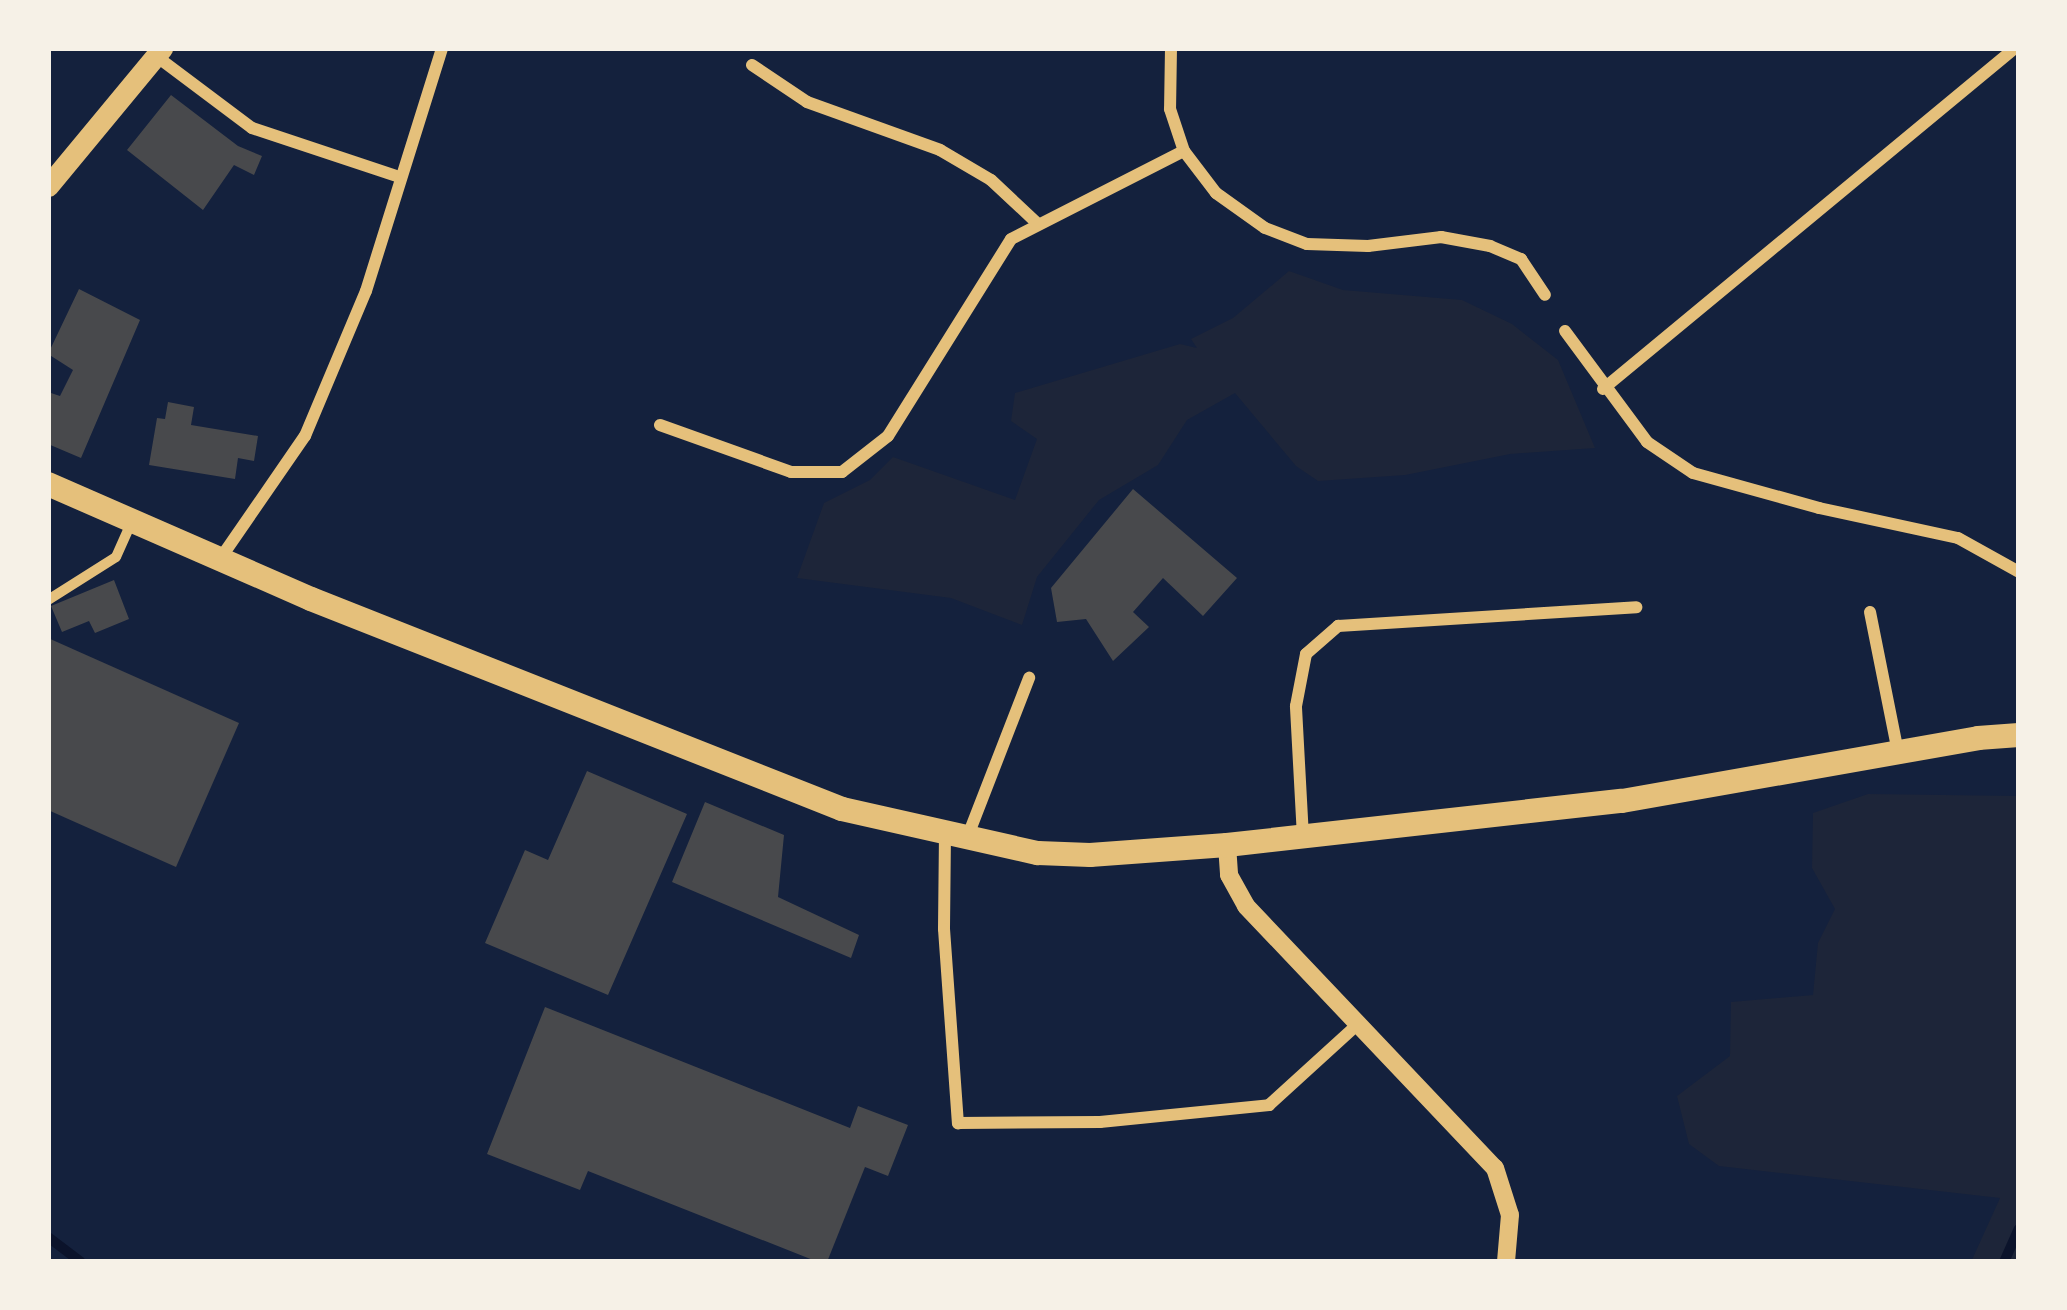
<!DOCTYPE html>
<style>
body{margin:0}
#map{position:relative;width:2067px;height:1310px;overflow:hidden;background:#14213d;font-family:Poppins,sans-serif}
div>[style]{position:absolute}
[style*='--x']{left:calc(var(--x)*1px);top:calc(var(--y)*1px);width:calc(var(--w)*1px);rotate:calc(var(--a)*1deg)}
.green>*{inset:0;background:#1d2539}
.stream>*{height:10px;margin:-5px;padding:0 5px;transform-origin:5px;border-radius:5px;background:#0b132b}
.building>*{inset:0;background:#48494c}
.pedestrian>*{height:10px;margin:-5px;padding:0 5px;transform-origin:5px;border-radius:5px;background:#e5c07b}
.minor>*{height:12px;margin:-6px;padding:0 6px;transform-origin:6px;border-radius:6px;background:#e5c07b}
.tertiary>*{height:18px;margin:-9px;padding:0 9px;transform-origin:9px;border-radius:9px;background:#e5c07b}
.secondary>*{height:21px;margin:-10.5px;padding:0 10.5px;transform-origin:10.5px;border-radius:10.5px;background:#e5c07b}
.primary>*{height:24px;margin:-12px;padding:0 12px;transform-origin:12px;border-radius:12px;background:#e5c07b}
span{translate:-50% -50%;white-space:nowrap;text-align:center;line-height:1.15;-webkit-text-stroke:12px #f6f1e7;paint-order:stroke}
.frame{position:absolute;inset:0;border:51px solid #f6f1e7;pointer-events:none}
</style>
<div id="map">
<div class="green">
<i style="clip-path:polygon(1289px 271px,1343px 290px,1462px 300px,1512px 324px,1558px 360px,1595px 448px,1510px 454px,1405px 475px,1318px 481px,1296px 466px,1235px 393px,1187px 420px,1158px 465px,1099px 500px,1037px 577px,1022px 625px,951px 598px,797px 578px,824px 503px,870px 480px,893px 457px,1015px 500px,1037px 439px,1011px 421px,1015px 393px,1180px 344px,1197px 348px,1191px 339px,1233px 318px)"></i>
<i style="clip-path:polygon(1868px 794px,2019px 796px,2019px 1262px,1971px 1262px,2000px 1198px,1719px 1166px,1689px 1144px,1677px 1096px,1730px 1056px,1731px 1002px,1813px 995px,1818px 943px,1835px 909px,1812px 868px,1813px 813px)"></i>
</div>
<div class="stream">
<i style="--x:48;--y:1237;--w:41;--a:37.1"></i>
<i style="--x:2004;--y:1262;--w:36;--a:-66"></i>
</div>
<div class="building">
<i style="clip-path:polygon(171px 95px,238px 146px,262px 156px,254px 175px,234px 165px,203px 210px,127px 150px)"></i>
<i style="clip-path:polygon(79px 289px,140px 320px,81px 458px,48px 444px,48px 392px,60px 396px,73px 370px,48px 354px)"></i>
<i style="clip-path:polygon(168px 402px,194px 407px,191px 425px,258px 436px,254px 461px,238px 458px,235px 479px,149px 465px,157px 418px,165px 419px)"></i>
<i style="clip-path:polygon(1133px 489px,1237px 578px,1203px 616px,1163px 578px,1133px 612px,1149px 627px,1113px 661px,1086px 619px,1057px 622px,1051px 588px)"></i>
<i style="clip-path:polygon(114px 580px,129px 619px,95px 633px,89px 621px,62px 632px,51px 606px)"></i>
<i style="clip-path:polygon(48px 638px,239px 723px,176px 867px,48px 810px)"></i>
<i style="clip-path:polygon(587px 771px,687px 814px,608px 995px,485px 943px,525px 850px,548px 860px)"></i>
<i style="clip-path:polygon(705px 802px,784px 835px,778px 897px,859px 935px,851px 958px,672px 882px)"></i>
<i style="clip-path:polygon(545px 1007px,850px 1128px,858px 1106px,908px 1125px,888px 1176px,865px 1167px,827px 1262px,818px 1262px,588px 1171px,580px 1190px,487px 1154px)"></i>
</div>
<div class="pedestrian">
<i style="--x:48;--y:600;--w:80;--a:-32.3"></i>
<i style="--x:116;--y:557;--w:36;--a:-66"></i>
</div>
<div class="minor">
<i style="--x:1171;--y:48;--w:61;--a:90.9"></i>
<i style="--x:1170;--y:109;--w:44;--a:71.6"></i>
<i style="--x:1184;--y:151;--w:53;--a:52.7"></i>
<i style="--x:1216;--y:193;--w:60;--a:35.5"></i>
<i style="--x:1265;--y:228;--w:45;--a:20.9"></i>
<i style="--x:1307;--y:244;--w:61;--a:1.9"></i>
<i style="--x:1368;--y:246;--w:74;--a:-7"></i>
<i style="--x:1441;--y:237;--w:50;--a:10.4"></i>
<i style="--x:1490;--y:246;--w:34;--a:23"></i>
<i style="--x:1521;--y:259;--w:43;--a:56.3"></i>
<i style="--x:156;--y:56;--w:120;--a:36.9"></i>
<i style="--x:252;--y:128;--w:155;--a:18.4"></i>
<i style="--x:752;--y:65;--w:66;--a:33.9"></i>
<i style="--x:807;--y:102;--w:141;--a:19.8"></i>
<i style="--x:940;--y:150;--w:59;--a:30.5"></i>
<i style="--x:991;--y:180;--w:63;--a:43.1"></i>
<i style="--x:1565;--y:331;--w:138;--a:53.5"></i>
<i style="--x:1647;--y:442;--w:55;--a:34"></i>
<i style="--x:1693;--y:473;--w:131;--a:15.5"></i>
<i style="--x:1819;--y:508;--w:142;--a:12.2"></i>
<i style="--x:1958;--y:538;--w:70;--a:29.1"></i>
<i style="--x:1603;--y:389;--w:535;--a:-39.61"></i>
<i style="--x:660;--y:425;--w:139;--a:19.7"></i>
<i style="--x:791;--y:472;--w:51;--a:0"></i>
<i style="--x:842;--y:472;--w:58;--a:-38"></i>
<i style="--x:888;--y:436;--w:232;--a:-58"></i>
<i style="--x:1011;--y:239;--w:194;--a:-27"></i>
<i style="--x:220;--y:559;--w:150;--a:-55.4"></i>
<i style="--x:305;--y:436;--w:157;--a:-67.2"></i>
<i style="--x:366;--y:291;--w:255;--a:-72.6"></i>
<i style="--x:1870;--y:612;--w:143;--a:78.7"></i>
<i style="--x:945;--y:833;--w:96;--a:90.6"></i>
<i style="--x:944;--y:929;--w:195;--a:85.9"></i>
<i style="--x:958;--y:1123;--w:142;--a:-0.4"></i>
<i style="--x:1100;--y:1122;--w:170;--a:-5.7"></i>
<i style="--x:1269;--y:1105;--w:122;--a:-42.3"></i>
<i style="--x:1303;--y:837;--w:131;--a:-93.1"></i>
<i style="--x:1296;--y:706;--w:53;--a:-79.1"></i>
<i style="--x:1306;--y:654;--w:43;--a:-41.2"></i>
<i style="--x:1338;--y:626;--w:299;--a:-3.6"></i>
<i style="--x:967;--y:838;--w:172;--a:-68.8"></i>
</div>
<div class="tertiary">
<i style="--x:1227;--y:845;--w:30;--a:86"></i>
<i style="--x:1229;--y:875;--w:35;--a:61"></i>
<i style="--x:1246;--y:906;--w:361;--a:46.5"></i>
<i style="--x:1495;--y:1168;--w:49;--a:72.3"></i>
<i style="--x:1510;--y:1215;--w:47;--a:94.9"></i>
</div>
<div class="secondary">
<i style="--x:48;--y:186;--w:179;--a:-50.4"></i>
</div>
<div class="primary">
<i style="--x:48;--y:484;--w:287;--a:23.6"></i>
<i style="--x:311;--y:599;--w:571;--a:21.58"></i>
<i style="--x:842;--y:809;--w:201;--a:12.7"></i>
<i style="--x:1038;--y:853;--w:52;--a:2.2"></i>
<i style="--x:1090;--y:855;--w:137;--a:-4.2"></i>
<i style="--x:1227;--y:845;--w:397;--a:-6.4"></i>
<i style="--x:1622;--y:801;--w:362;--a:-10"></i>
<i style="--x:1978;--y:738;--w:41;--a:-4.2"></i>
</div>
<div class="frame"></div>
</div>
